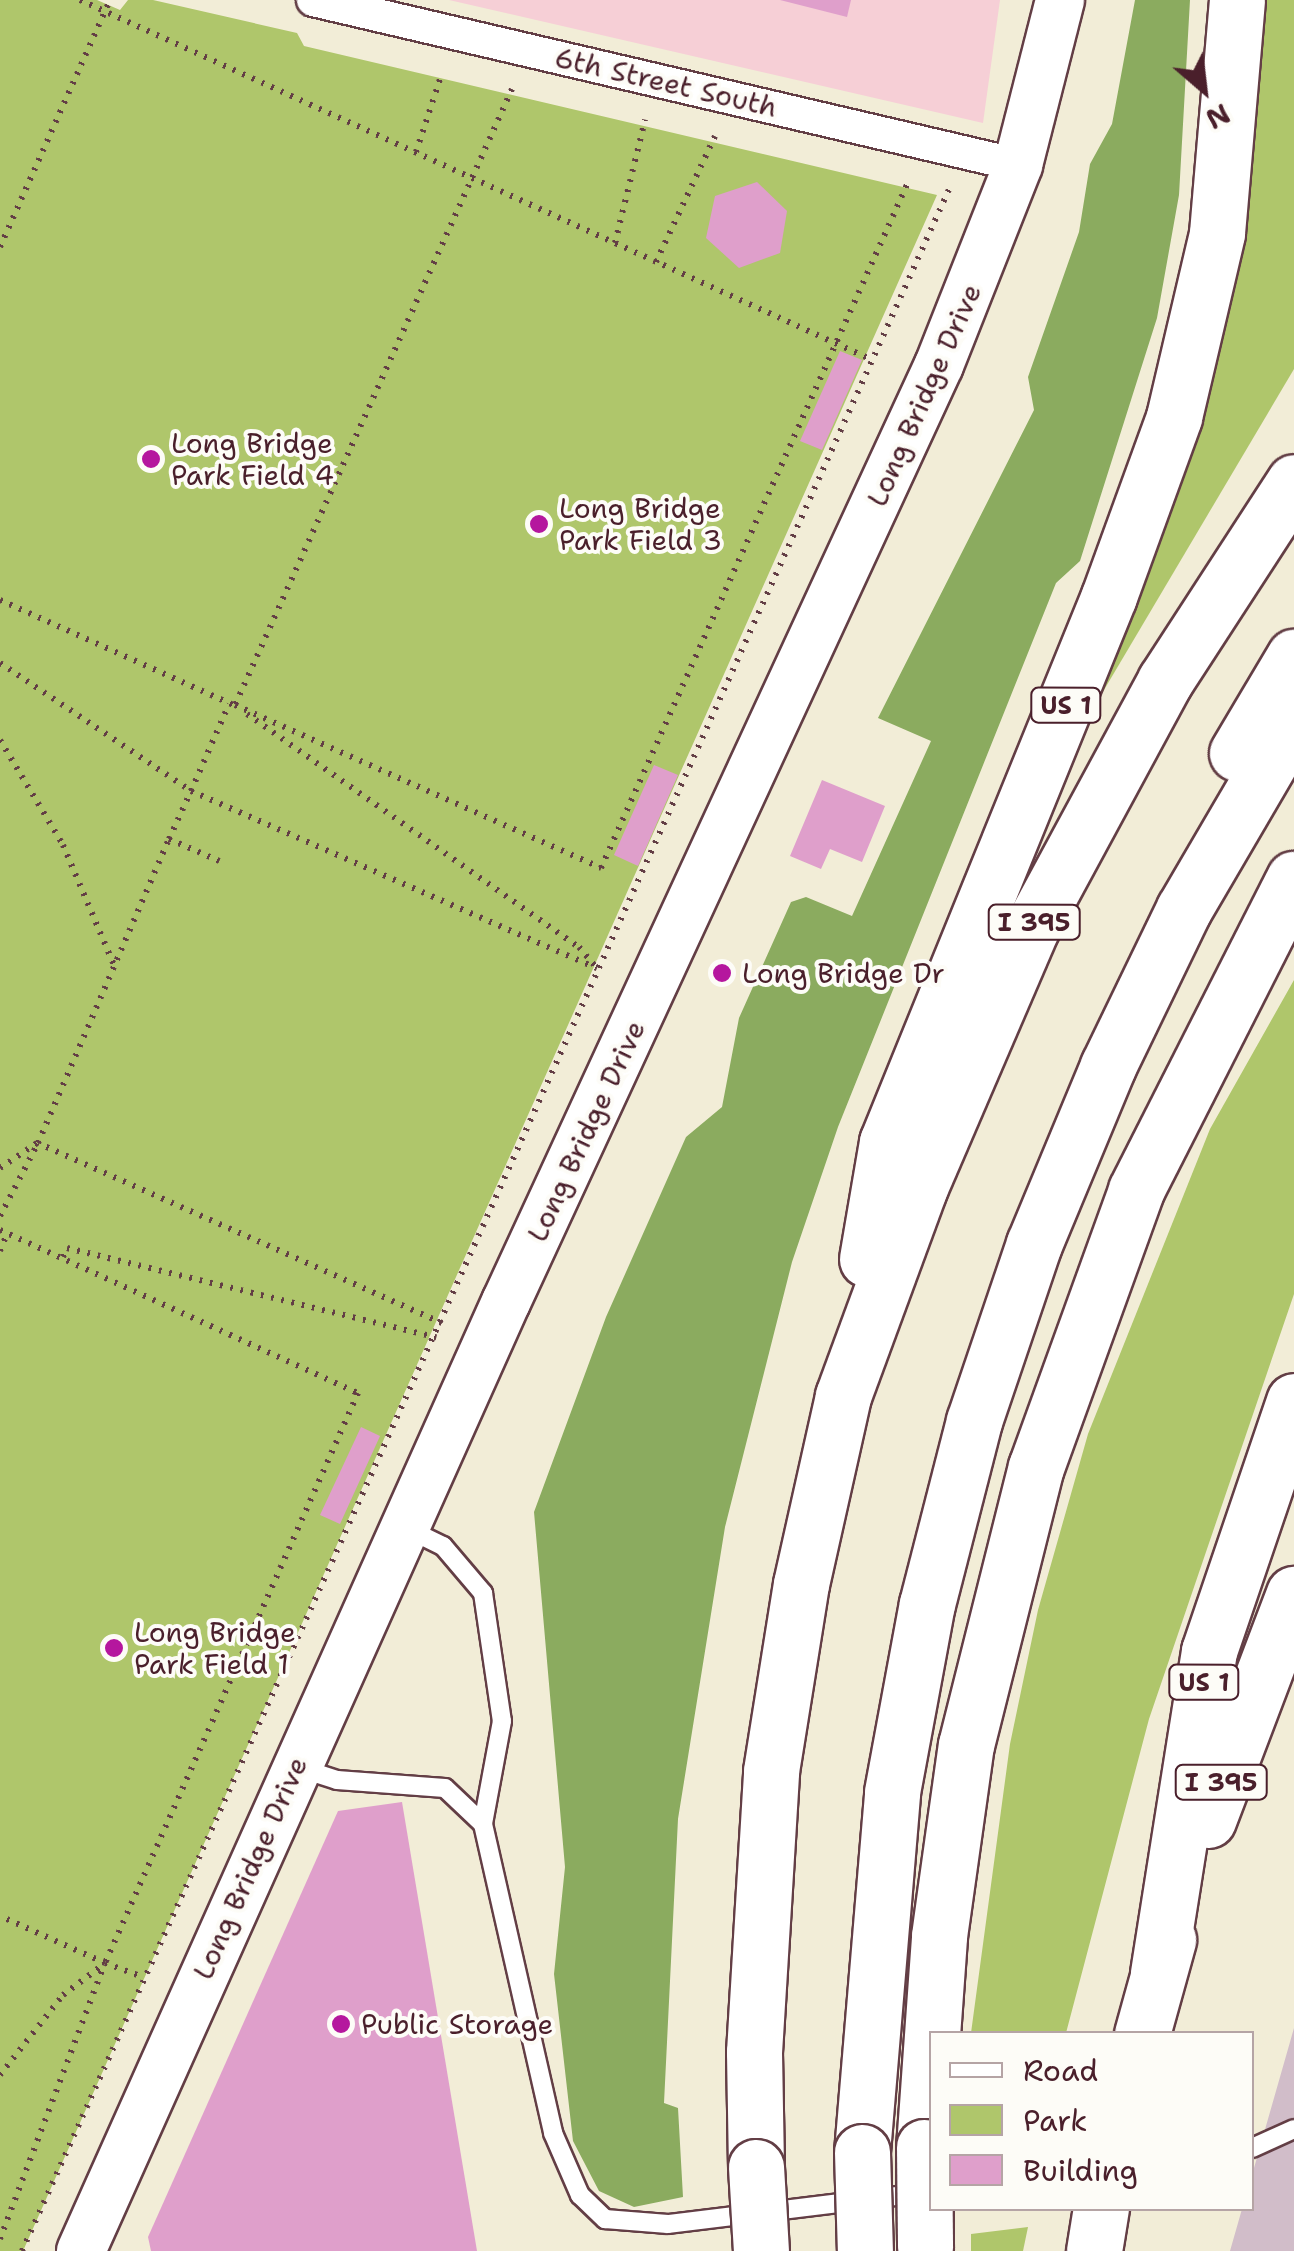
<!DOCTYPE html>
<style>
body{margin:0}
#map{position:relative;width:1294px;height:2251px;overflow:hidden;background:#f2edd7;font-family:"Shantell Sans",sans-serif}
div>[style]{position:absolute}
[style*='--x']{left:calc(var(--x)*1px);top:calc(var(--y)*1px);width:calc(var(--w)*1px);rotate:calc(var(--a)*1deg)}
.built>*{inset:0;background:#f6cfd6}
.industrial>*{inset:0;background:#d1bdc9}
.green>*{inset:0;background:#afc66b}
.forest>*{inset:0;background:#8bab5f}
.building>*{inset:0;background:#df9fcb}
.path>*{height:6px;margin-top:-3px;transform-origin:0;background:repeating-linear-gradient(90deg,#633e45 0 2.5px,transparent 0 10.5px)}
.roads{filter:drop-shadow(2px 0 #633e45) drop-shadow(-2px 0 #633e45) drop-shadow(0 2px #633e45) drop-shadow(0 -2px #633e45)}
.lane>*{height:18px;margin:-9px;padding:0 9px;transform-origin:9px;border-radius:9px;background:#fff}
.street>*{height:32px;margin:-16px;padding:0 16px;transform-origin:16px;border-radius:16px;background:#fff}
.secondary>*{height:48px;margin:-24px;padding:0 24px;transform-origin:24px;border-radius:24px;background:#fff}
.highway>*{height:55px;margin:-27.5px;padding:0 27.5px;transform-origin:27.5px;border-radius:27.5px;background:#fff}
.bridges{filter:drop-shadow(2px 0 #633e45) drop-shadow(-2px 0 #633e45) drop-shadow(0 2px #633e45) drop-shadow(0 -2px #633e45)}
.highway-bridge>*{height:55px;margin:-27.5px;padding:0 27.5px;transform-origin:27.5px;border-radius:27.5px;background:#fff}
.dots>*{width:28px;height:28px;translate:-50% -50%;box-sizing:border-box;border:5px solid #fdfcf7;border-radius:50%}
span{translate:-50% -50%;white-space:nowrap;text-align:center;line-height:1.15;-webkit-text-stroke:8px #fdfcf7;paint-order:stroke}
.shield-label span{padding:2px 8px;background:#fdfcf7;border:2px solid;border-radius:8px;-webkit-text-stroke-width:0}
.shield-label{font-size:25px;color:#4a1f2b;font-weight:700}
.street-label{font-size:28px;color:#4a1f2b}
.poi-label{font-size:28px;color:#4a1f2b}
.left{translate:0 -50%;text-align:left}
.legend{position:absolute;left:929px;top:2031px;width:325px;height:180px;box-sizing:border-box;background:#fdfcf7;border:2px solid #b5a4a5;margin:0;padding:12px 18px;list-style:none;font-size:30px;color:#4a1f2b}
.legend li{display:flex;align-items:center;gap:20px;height:50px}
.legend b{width:50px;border:2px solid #b5a4a5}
.north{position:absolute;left:1154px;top:40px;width:100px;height:100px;-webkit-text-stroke:8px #fdfcf7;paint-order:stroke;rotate:152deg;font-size:28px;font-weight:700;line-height:40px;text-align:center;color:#4a1f2b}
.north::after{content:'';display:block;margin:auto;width:35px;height:45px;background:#4a1f2b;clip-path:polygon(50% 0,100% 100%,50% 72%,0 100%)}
</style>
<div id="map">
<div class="built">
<i style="clip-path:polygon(449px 0,1000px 0,983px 123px)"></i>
</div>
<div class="industrial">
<i style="clip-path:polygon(1294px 2028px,1294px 2251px,1230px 2251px,1242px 2209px,1252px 2208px,1252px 2175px)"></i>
</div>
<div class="green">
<i style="clip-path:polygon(0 0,97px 0,120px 10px,128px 0,153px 0,297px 33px,304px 46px,937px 195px,23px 2251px,0 2251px)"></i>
<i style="clip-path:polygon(1256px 0,1294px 0,1294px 369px,1101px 695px,1092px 691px)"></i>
<i style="clip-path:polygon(1294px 980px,1294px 1294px,1149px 1719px,1066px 2033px,971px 2033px,1010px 1744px,1038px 1610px,1088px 1434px,1210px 1129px)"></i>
<i style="clip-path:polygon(1028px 2227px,1023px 2251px,971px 2251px,971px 2234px)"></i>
</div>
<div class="forest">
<i style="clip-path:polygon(1135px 0,1190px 0,1179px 195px,1157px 318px,1080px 561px,1056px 583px,838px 1127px,792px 1262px,725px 1527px,678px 1819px,664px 2103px,678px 2108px,683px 2197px,634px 2207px,599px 2191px,573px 2141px,554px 1974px,565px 1867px,534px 1512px,606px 1317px,686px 1137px,722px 1107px,739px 1018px,791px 902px,806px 897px,852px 916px,931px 741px,878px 718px,1034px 410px,1028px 377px,1079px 232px,1090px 164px,1112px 124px)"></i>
</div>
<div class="building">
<i style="clip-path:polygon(780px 0,851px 0,847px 17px)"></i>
<i style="clip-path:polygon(757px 182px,787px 211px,780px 253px,739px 268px,706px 238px,715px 196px)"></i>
<i style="clip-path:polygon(840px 351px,862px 360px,822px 450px,800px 441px)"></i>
<i style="clip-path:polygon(654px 765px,678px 775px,638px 866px,614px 855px)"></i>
<i style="clip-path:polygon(822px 780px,885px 806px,862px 862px,830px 849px,821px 869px,790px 856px)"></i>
<i style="clip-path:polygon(361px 1427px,380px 1436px,340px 1524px,320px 1515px)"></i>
<i style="clip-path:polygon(402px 1802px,477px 2251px,151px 2251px,148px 2237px,338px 1811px)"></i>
</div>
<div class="path">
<i style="--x:80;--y:0;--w:866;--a:24.43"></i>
<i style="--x:512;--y:89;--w:675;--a:114.21"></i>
<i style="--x:235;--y:705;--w:401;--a:24"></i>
<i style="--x:601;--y:868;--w:754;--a:-65.88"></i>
<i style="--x:416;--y:152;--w:83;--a:-71.8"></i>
<i style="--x:615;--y:243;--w:127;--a:-76.3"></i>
<i style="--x:0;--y:247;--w:270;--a:-66"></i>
<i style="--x:656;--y:262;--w:139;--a:-64.9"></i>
<i style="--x:0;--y:600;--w:259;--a:24.2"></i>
<i style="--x:0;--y:663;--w:230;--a:33.8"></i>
<i style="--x:191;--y:791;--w:95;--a:-66.4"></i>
<i style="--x:247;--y:714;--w:406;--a:35.1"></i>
<i style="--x:579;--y:947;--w:26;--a:50"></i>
<i style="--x:0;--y:740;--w:122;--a:59"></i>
<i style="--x:63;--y:845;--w:130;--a:67"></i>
<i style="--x:169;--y:839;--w:55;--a:23.7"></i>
<i style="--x:0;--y:1168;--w:45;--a:-34"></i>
<i style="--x:0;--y:1216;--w:82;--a:-62.5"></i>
<i style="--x:0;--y:1230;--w:393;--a:24.5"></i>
<i style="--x:358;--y:1393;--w:624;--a:113.93"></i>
<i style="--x:105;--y:1963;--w:115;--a:-155.9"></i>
<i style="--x:0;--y:1251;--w:18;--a:-68"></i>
<i style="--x:63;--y:1257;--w:10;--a:-66"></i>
<i style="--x:67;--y:1248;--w:380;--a:13.6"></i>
<i style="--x:442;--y:1323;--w:442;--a:-156"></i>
<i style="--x:38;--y:1143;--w:331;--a:-66.7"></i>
<i style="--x:169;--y:839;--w:53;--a:-65.4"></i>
<i style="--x:191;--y:791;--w:443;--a:23.6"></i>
<i style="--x:105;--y:1963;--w:40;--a:20.2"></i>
<i style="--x:0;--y:2075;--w:102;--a:-51.8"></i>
<i style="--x:63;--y:1995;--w:51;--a:-37.1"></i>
<i style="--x:0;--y:2239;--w:295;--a:-69.2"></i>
<i style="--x:22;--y:2251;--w:2261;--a:-65.79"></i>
</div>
<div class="roads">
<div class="lane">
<i style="--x:408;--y:1529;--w:39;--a:26"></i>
<i style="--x:443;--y:1546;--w:62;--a:49.6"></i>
<i style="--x:483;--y:1593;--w:129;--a:81.6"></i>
<i style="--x:502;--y:1721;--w:105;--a:100.5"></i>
<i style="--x:483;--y:1824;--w:317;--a:77.2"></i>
<i style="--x:553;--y:2133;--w:68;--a:66.5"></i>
<i style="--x:580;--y:2195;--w:35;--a:44"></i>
<i style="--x:605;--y:2219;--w:63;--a:4.5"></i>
<i style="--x:668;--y:2224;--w:255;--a:-7"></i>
<i style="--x:300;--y:1768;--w:39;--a:18"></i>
<i style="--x:337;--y:1780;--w:108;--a:4.2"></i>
<i style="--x:445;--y:1788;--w:52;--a:43.5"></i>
<i style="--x:1252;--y:2148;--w:46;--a:-24.3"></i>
</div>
<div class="street">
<i style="--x:313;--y:0;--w:724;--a:13.17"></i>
</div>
<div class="secondary">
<i style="--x:81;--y:2251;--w:1040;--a:-65.88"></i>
<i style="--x:506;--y:1302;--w:1032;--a:-65.2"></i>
<i style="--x:939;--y:365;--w:215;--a:-68.4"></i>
<i style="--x:1018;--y:165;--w:170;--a:-75.7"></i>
</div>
<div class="highway">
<i style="--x:1237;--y:753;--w:112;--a:-59.3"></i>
<i style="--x:867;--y:1259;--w:119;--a:-80.3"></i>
<i style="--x:887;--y:1142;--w:589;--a:-67.87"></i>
<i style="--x:1109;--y:596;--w:190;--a:-70"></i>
<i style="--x:1174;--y:417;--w:189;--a:-76.8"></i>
<i style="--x:1217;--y:233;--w:234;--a:-85.1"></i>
<i style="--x:1208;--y:1820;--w:242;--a:-69.2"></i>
<i style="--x:1158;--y:1973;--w:326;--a:-81"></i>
<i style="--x:1209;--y:1651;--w:264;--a:-71.2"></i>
<i style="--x:1142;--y:2034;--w:98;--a:-74.5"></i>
<i style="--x:924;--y:2147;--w:212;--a:-85.9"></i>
<i style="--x:939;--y:1936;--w:193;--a:-82"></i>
<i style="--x:966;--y:1745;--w:287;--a:-75.9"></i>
<i style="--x:1036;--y:1467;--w:294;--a:-70.1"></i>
<i style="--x:1136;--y:1190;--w:349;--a:-63.1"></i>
<i style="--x:862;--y:2152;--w:361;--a:-85.2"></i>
<i style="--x:892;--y:1792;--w:191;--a:-79.5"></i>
<i style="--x:927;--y:1604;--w:189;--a:-75.6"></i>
<i style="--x:974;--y:1421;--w:187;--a:-71.3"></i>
<i style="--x:1034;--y:1244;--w:193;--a:-67.4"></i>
<i style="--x:1108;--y:1066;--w:174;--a:-64.2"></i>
<i style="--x:1184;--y:909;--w:218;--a:-59.7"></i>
<i style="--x:756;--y:2167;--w:115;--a:-91"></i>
<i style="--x:754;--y:2052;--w:282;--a:-86.5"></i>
<i style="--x:771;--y:1771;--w:189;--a:-80.9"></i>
<i style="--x:801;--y:1584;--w:193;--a:-77.4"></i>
<i style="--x:843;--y:1396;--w:221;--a:-69.8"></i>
<i style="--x:919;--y:1189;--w:285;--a:-66.7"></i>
<i style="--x:1032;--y:927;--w:280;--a:-61.6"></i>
<i style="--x:1165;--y:681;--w:237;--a:-57"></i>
<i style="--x:1094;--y:2251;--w:44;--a:-80.8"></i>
</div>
</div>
<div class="bridges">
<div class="highway-bridge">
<i style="--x:924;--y:2147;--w:100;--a:89.4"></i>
<i style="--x:862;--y:2152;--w:99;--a:88.3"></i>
<i style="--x:756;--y:2167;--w:84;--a:86.6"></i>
</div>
</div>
<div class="dots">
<i style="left:151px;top:459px;background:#b5179e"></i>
<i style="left:539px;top:524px;background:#b5179e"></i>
<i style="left:722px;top:973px;background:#b5179e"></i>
<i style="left:114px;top:1648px;background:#b5179e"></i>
<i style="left:341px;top:2024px;background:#b5179e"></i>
</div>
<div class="shield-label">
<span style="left:1066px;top:705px">US 1</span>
<span style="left:1034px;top:922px">I 395</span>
<span style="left:1204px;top:1682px">US 1</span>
<span style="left:1221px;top:1782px">I 395</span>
</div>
<div class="street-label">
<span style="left:666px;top:82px;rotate:13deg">6th Street South</span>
<span style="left:924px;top:395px;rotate:-66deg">Long Bridge Drive</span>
<span style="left:586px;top:1131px;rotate:-65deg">Long Bridge Drive</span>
<span style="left:250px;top:1868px;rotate:-66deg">Long Bridge Drive</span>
</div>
<div class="poi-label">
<span class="left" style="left:171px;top:459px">Long Bridge<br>Park Field 4</span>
<span class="left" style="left:559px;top:524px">Long Bridge<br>Park Field 3</span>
<span class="left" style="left:742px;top:973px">Long Bridge Dr</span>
<span class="left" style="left:134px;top:1648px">Long Bridge<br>Park Field 1</span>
<span class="left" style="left:361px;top:2024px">Public Storage</span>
</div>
<ul class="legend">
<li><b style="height:12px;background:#fff"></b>Road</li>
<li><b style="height:28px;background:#afc66b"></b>Park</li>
<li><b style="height:28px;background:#df9fcb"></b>Building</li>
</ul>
<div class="north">N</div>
</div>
